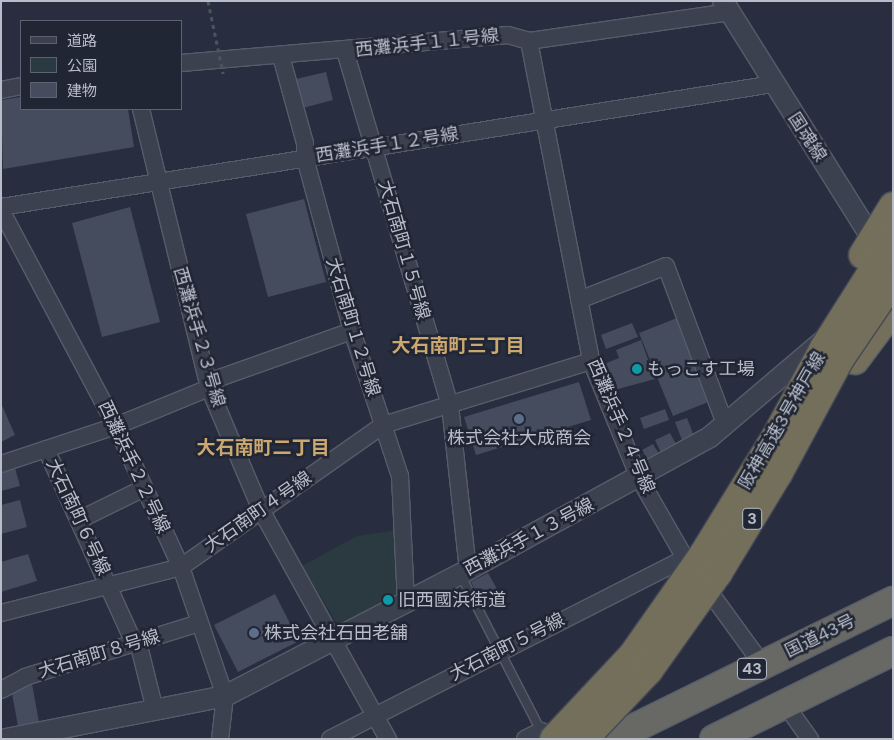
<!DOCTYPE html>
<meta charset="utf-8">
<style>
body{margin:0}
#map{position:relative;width:894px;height:740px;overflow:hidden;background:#282e3f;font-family:"DM Sans","Noto Sans JP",sans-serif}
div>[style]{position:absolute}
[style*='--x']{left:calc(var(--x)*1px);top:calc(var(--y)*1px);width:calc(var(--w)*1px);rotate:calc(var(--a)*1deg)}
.green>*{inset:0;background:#2a3a40}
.building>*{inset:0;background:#454c5e}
.roads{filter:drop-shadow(1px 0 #575c6a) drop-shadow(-1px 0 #575c6a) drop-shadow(0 1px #575c6a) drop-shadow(0 -1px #575c6a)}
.service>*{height:8px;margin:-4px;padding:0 4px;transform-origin:4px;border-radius:4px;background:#3c414f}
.minor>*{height:16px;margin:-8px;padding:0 8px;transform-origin:8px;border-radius:8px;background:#3c414f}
.tertiary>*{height:20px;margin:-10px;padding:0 10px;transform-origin:10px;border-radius:10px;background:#3c414f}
.trunk>*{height:28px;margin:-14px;padding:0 14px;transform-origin:14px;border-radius:14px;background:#686864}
.motorway>*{height:28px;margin:-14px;padding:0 14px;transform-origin:14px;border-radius:14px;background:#746f5a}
.path-bridge>*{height:3px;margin-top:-1.5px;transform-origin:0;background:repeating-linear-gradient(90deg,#49575d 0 4px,transparent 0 8px)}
.bridges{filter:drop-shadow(1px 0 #444957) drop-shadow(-1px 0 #444957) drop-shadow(0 1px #444957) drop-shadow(0 -1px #444957)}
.motorway-bridge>*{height:28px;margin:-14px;padding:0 14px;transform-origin:14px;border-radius:14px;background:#746f5a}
.dots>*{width:14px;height:14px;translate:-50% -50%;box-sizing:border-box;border:2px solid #212634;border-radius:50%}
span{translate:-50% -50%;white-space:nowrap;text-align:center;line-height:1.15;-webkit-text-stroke:5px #212634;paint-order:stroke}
.shield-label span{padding:1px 4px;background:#212634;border:1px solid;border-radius:4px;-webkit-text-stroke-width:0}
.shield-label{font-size:16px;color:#b9bdca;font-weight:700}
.street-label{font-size:18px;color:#b9bdca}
.poi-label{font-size:18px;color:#b9bdca}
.left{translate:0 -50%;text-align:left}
.neighbourhood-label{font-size:19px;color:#cca871;font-weight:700}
.frame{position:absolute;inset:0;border:2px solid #b9bdca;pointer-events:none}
.legend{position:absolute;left:20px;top:20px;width:162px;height:90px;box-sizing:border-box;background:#212634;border:1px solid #5e6270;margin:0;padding:6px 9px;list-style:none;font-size:15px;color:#b9bdca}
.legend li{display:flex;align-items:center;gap:10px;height:25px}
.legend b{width:25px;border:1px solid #5e6270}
</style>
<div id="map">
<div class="green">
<i style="clip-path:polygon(398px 530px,400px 598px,346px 626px,337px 624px,302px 566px,357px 536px)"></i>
</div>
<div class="building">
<i style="clip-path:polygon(326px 72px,333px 100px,303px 108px,296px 79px)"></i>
<i style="clip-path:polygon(21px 97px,21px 109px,128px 109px,134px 147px,3px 169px,1px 100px)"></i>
<i style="clip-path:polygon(304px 199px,326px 282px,268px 297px,246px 214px)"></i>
<i style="clip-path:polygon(130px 207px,160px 322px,102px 337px,72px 223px)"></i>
<i style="clip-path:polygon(677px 318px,711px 401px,673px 416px,639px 333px)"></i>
<i style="clip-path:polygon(632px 323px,638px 337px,606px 349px,601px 335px)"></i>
<i style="clip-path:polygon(641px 340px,655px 379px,614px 390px,604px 364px,619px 358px,616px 350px)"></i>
<i style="clip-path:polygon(579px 382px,591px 420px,476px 455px,464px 417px)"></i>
<i style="clip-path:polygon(1px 403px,15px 435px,1px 442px)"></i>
<i style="clip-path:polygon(665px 409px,669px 420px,644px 429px,640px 418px)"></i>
<i style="clip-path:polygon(687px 418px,694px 436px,682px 440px,675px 422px)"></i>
<i style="clip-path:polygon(670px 433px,677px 446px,661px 453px,655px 440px)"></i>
<i style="clip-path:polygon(653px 444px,659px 454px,648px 460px,642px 450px)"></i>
<i style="clip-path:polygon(15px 468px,20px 486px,1px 491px,1px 472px)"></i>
<i style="clip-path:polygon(20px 500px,27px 527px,1px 534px,1px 505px)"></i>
<i style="clip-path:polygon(28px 554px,37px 581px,1px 592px,1px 562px)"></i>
<i style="clip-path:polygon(488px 573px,497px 589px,479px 598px,471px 582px)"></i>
<i style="clip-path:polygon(275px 594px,299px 641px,238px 672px,214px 625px)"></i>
<i style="clip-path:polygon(32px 684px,39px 722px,18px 726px,11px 688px)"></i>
</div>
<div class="roads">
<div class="service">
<i style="--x:461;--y:576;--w:174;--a:62.7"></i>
</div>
<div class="minor">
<i style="--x:529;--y:41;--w:326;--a:79"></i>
<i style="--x:591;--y:361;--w:126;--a:67.7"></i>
<i style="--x:639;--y:478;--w:92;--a:60.1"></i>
<i style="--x:685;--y:558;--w:131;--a:54"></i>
<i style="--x:345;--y:51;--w:369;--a:73.5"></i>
<i style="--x:450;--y:405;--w:166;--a:83.8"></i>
<i style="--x:281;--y:56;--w:90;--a:74.6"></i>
<i style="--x:305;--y:143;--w:15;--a:90"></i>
<i style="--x:305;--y:158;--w:179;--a:74.8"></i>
<i style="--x:352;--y:331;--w:153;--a:71.7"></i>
<i style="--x:400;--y:476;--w:126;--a:87.3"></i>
<i style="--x:181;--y:63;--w:328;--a:-4.9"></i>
<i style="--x:508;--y:35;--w:22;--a:16"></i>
<i style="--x:529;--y:41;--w:204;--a:-8.2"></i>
<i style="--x:1;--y:90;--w:20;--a:-11"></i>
<i style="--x:141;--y:109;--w:287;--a:76.3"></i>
<i style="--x:209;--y:388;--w:133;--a:66.9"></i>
<i style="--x:261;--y:510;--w:262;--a:61"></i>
<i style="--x:1;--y:207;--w:782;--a:-9.05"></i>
<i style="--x:1;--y:210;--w:245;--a:62"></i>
<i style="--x:116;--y:426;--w:155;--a:65.3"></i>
<i style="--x:181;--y:567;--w:136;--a:71.2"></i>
<i style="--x:225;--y:696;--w:43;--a:96.6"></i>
<i style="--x:579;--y:300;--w:93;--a:-21.3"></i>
<i style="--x:666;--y:266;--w:169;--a:69.5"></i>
<i style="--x:46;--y:449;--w:213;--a:65.6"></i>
<i style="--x:1;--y:464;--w:121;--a:-18.3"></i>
<i style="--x:116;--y:426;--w:100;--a:-22.2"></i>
<i style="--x:209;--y:388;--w:14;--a:-45"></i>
<i style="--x:219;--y:378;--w:141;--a:-19.5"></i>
<i style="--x:79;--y:520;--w:72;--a:-26.2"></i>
<i style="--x:1;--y:613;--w:186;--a:-14.3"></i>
<i style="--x:181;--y:567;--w:247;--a:-35.1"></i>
<i style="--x:383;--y:425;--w:218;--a:-17.1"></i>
<i style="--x:138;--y:642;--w:70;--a:76"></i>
<i style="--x:1;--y:690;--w:27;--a:-28"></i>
<i style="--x:25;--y:677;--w:182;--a:-17.2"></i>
<i style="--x:785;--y:704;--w:43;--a:54.5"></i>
<i style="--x:330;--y:739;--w:398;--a:-27"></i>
<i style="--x:525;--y:739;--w:18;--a:-27"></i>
<i style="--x:541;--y:731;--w:23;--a:18"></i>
</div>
<div class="tertiary">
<i style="--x:723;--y:1;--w:292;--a:57.9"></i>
<i style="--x:6;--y:739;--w:223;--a:-11.1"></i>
<i style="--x:225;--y:696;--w:274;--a:-27.4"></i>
<i style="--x:468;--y:570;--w:276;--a:-28.8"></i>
<i style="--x:710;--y:437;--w:150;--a:-40.4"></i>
</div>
<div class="trunk">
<i style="--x:612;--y:739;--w:313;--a:-26.2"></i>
<i style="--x:714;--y:739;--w:199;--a:-26.2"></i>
</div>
<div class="motorway">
<i style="--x:855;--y:360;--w:64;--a:-53.3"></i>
</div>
</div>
<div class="path-bridge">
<i style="--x:208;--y:1;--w:74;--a:78.2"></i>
</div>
<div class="bridges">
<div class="motorway-bridge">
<i style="--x:863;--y:255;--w:57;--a:-58.5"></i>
<i style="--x:554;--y:739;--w:114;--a:-46.8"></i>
<i style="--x:632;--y:656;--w:123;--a:-54.9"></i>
<i style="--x:703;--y:555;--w:137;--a:-58.4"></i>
<i style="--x:775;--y:438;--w:102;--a:-61.4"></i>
<i style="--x:824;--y:348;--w:129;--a:-57.7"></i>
<i style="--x:584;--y:739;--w:95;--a:-46.7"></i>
<i style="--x:649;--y:670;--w:119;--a:-54.6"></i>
<i style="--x:718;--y:573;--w:116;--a:-58.8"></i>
<i style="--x:778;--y:474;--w:131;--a:-61.7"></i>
<i style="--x:840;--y:359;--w:94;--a:-55.8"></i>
</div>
</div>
<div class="dots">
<i style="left:637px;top:369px;background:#0f9aa8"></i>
<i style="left:519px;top:419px;background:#5c6f8a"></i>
<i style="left:388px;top:600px;background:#0f9aa8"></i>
<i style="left:254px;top:633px;background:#5c6f8a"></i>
</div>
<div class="shield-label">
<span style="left:752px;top:519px">3</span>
<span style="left:752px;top:669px">43</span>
</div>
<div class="street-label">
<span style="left:427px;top:43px;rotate:-6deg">西灘浜手１１号線</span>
<span style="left:807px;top:137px;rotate:57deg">国魂線</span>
<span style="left:387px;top:145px;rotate:-9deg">西灘浜手１２号線</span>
<span style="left:404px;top:250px;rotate:74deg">大石南町１５号線</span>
<span style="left:353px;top:327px;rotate:73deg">大石南町１２号線</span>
<span style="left:199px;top:337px;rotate:74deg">西灘浜手２３号線</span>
<span style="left:782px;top:421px;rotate:-60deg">阪神高速3号神戸線</span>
<span style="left:621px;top:426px;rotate:67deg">西灘浜手２４号線</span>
<span style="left:134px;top:467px;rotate:65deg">西灘浜手２２号線</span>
<span style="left:258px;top:512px;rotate:-35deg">大石南町４号線</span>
<span style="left:78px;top:517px;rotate:65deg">大石南町６号線</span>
<span style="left:529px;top:537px;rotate:-28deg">西灘浜手１３号線</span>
<span style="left:820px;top:636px;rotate:-26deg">国道43号</span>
<span style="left:507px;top:647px;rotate:-27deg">大石南町５号線</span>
<span style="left:99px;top:654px;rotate:-17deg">大石南町８号線</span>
</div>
<div class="poi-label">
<span class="left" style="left:647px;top:369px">もっこす工場</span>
<span style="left:519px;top:438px">株式会社大成商会</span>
<span class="left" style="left:398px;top:600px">旧西國浜街道</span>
<span class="left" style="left:264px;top:633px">株式会社石田老舗</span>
</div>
<div class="neighbourhood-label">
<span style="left:458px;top:346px">大石南町三丁目</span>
<span style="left:263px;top:448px">大石南町二丁目</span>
</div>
<div class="frame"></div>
<ul class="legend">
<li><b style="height:6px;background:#3c414f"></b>道路</li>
<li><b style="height:14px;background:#2a3a40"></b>公園</li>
<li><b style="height:14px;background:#454c5e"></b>建物</li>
</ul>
</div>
